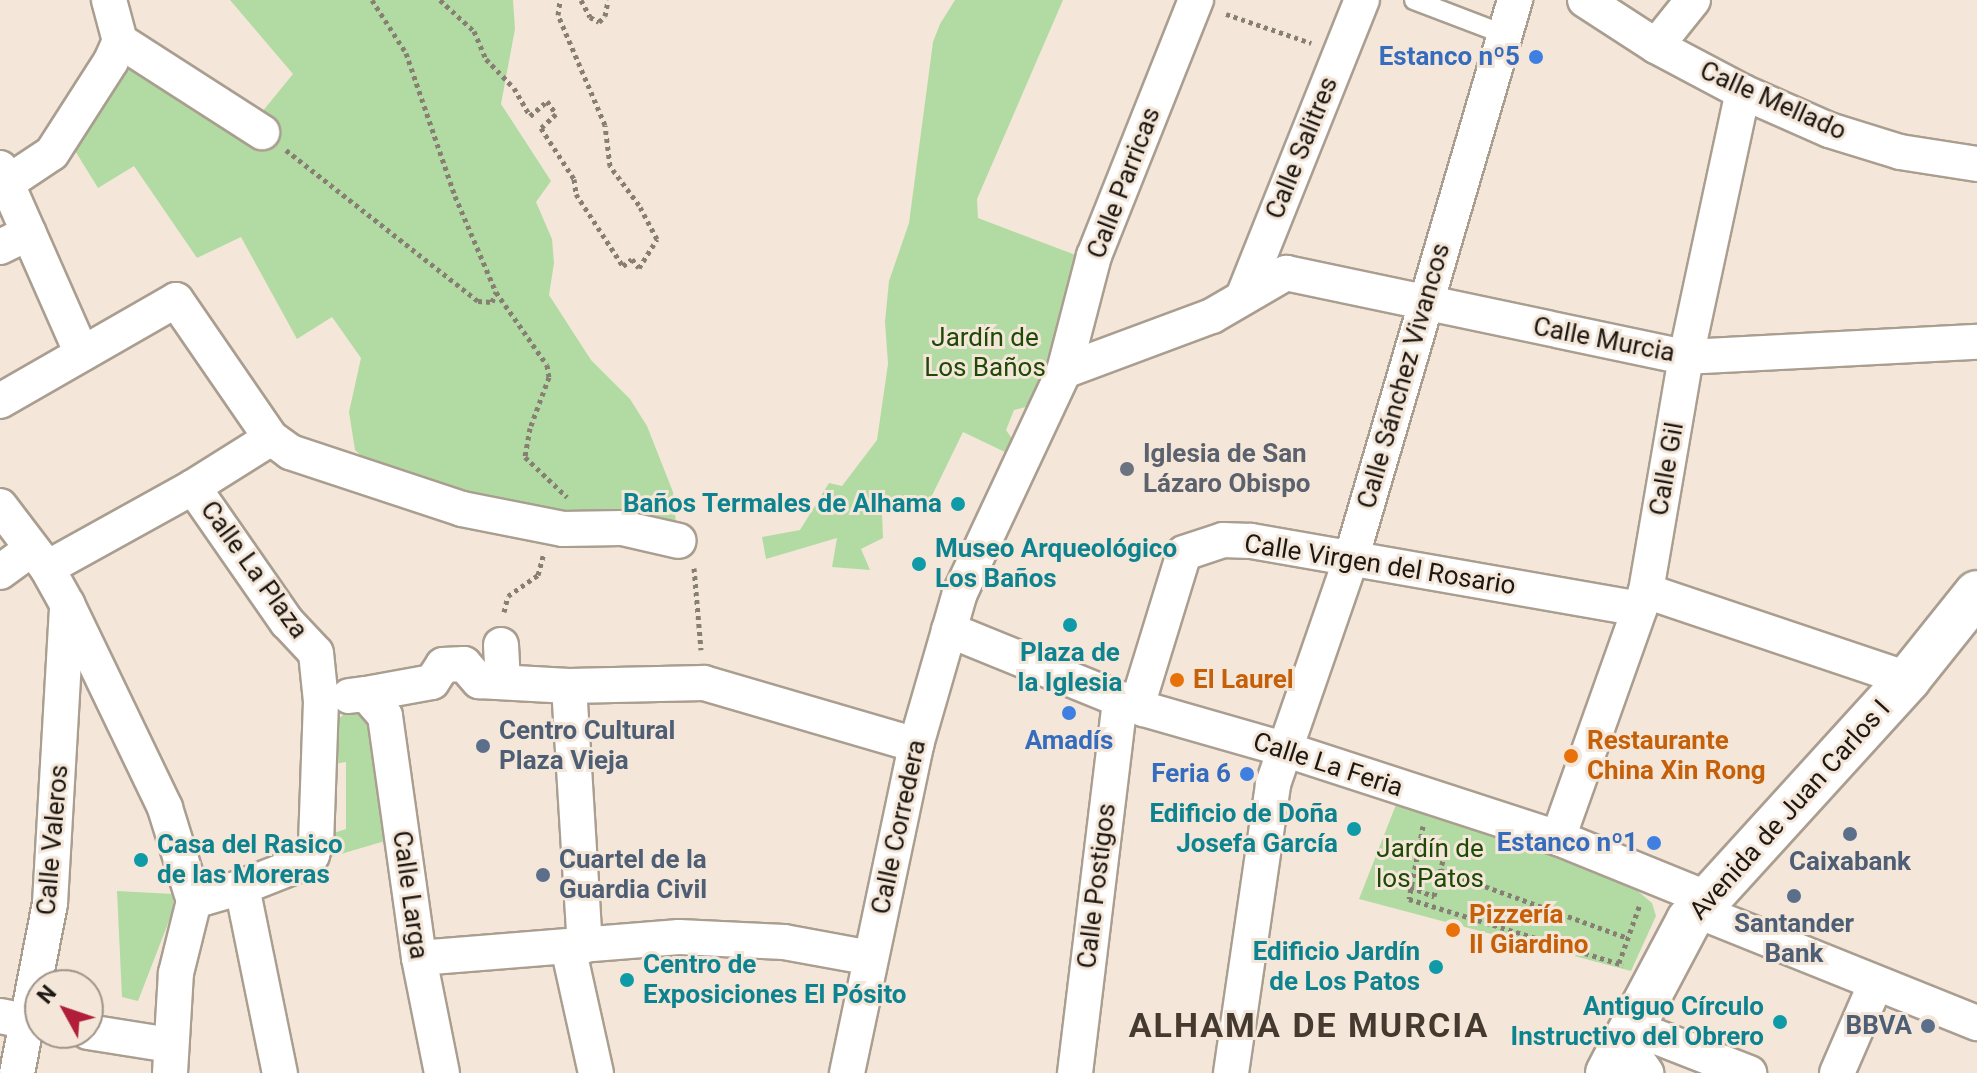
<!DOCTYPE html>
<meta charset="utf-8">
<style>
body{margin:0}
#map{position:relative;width:1977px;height:1073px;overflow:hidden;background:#f4e7d9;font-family:Roboto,sans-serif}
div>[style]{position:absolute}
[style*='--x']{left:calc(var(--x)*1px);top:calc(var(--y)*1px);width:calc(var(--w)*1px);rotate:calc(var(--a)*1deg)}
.green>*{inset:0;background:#b2dba3}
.path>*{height:5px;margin-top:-2.5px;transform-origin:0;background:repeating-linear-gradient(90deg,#877e74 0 4px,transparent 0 8px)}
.roads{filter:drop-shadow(2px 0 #aa9e90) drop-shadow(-2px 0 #aa9e90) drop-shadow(0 2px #aa9e90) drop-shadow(0 -2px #aa9e90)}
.lane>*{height:18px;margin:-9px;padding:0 9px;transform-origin:9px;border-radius:9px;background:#fff}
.street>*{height:34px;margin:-17px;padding:0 17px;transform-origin:17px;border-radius:17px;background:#fff}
.primary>*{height:44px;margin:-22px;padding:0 22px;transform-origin:22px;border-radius:22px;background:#fff}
.dots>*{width:22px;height:22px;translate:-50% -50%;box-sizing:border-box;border:4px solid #f4e7d9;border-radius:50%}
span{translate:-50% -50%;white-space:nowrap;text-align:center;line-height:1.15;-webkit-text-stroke:6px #f4e7d9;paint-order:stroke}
.shop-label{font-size:26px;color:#366cbe;font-weight:700}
.right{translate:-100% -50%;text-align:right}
.street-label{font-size:26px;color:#1d1813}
.park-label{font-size:26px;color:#1f4a06}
.worship-label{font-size:26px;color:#5b616d;font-weight:700}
.left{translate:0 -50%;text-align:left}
.culture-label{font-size:26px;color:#0d838f;font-weight:700}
.food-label{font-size:26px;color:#c56008;font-weight:700}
.service-label{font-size:26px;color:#4e5e75;font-weight:700}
.district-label{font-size:34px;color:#453a2f;font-weight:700;letter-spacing:2px}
.north{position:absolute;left:24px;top:969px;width:80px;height:80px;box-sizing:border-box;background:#f4e7d9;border:2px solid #9e948a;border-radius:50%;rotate:310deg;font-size:22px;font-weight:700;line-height:32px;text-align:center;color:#1d1813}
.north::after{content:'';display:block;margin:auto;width:28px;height:36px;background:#b11e3a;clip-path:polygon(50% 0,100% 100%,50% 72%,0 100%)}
</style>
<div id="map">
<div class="green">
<i style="clip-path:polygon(230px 0,513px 0,515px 29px,501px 104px,551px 181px,536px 202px,552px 239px,554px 263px,549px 295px,591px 360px,630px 399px,647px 426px,673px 492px,676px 524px,462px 504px,370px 464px,355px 450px,349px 412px,361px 358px,332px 317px,297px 339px,241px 237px,197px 258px,134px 166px,98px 188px,69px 141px,125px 54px,248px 129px,293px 74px)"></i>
<i style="clip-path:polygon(955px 0,1063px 0,977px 199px,978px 218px,1081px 257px,1050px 351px,1030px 406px,1014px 410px,1006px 430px,1013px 440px,1007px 453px,963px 432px,924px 512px,882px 514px,883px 538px,861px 549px,870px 570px,832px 567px,837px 538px,766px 559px,762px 537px,800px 530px,829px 483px,842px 486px,877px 440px,888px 364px,885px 322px,889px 281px,909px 223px,933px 42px,940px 24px)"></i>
<i style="clip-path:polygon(358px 710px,378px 725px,392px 839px,327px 858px,324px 836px,346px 829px,346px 762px,328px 765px,330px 725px,347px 712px)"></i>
<i style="clip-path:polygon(1399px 797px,1613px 876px,1640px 893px,1652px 903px,1656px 916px,1631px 971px,1359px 899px)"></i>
<i style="clip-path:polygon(117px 891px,174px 894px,172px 913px,138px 1001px,122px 997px)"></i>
</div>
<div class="path">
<i style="--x:372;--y:0;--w:63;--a:57.3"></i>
<i style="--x:406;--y:53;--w:151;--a:71.1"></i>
<i style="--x:455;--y:196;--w:104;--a:66.9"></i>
<i style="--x:496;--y:292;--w:89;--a:55.1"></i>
<i style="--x:547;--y:365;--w:12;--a:81"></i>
<i style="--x:549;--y:377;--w:54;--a:110.4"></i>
<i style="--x:530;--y:428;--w:29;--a:100"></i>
<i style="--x:525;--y:457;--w:58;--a:43.6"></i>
<i style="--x:440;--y:0;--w:46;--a:42.4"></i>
<i style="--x:474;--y:31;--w:30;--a:67"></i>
<i style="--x:486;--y:59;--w:40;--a:46"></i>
<i style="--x:514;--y:88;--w:32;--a:60"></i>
<i style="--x:530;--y:116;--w:23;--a:-41"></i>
<i style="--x:547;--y:101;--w:16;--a:55"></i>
<i style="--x:556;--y:114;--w:21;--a:137"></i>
<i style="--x:541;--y:128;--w:61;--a:57.1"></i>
<i style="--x:574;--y:179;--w:15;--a:82"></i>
<i style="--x:576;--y:194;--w:86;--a:56.9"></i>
<i style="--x:623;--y:266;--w:11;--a:-38"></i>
<i style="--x:632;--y:259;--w:11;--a:52"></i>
<i style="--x:639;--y:268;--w:34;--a:-58"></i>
<i style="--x:657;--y:239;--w:38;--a:-118"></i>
<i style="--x:639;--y:205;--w:49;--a:-126.6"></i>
<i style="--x:610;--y:166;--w:41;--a:-97"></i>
<i style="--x:605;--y:125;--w:120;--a:-113.1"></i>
<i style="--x:558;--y:15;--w:15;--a:-82"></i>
<i style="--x:581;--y:0;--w:19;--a:62"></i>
<i style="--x:590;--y:17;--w:10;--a:29"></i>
<i style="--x:599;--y:22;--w:8;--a:-45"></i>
<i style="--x:605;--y:16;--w:16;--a:-79"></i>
<i style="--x:1226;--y:14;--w:90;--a:18.8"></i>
<i style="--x:286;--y:150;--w:244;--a:38.2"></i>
<i style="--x:478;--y:301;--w:14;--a:4"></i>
<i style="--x:492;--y:302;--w:11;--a:-68"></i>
<i style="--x:694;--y:568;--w:82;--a:85.1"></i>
<i style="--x:504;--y:612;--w:16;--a:-76"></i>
<i style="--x:508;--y:596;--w:37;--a:-35"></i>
<i style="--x:538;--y:575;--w:20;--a:-75"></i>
<i style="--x:1423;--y:826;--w:74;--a:100.9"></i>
<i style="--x:1409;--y:899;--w:224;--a:17.1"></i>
<i style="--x:1440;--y:870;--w:200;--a:19.9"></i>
<i style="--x:1410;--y:887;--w:26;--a:21"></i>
<i style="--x:1434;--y:896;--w:49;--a:-76"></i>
<i style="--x:1446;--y:848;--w:28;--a:-161"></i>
<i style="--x:1619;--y:963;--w:63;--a:-70.4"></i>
</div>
<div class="roads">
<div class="lane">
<i style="--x:1414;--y:0;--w:95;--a:20.9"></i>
</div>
<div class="street">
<i style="--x:109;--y:0;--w:42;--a:75"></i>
<i style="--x:1585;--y:0;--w:85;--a:32.9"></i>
<i style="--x:1656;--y:46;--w:98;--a:27.9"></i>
<i style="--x:1743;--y:92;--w:94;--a:23.8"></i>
<i style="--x:1829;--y:130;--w:74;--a:17.2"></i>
<i style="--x:1900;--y:152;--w:78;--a:8.9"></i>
<i style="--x:1656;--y:46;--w:59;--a:-51.2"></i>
<i style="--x:0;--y:168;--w:203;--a:66.2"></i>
<i style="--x:7;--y:183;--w:54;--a:-33.7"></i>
<i style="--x:52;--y:153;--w:109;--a:-57.3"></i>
<i style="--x:111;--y:61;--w:22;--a:-66"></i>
<i style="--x:120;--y:41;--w:169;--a:32.7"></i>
<i style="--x:0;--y:247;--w:32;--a:-26"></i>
<i style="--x:1243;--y:297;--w:320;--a:-68.2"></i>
<i style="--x:1064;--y:371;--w:158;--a:-20.4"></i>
<i style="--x:1212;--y:316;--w:86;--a:-30.2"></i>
<i style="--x:1286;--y:273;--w:409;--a:11.9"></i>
<i style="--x:1686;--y:357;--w:291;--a:-3"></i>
<i style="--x:0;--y:401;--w:203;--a:-29.8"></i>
<i style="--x:176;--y:300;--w:168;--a:55.5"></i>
<i style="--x:271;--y:438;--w:24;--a:36"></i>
<i style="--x:290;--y:452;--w:181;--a:18.3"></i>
<i style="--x:462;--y:509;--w:103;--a:11.2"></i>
<i style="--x:563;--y:529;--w:59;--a:-1"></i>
<i style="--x:622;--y:528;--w:58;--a:12.8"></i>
<i style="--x:193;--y:487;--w:165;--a:55.2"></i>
<i style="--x:287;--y:622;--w:42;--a:46.9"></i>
<i style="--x:316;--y:653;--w:48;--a:84.1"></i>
<i style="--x:321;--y:701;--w:140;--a:92"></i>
<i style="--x:316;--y:841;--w:15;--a:106"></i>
<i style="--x:312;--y:855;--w:12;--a:138"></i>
<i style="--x:303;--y:863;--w:66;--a:158.5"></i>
<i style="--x:242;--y:887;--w:50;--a:163.7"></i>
<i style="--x:0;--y:506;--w:78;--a:52.8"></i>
<i style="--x:47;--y:568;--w:41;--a:60.9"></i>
<i style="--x:67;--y:604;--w:226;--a:64.3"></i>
<i style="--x:165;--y:808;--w:97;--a:72.7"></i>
<i style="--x:47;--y:568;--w:167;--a:-29"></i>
<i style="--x:193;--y:487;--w:92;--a:-32.1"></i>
<i style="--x:0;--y:572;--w:39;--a:-36"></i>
<i style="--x:1646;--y:591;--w:276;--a:18.6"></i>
<i style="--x:949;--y:630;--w:210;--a:22.1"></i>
<i style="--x:1144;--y:709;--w:149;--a:16"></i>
<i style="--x:1287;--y:750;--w:285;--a:18"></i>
<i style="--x:1558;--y:838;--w:162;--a:22.1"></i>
<i style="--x:501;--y:645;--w:36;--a:87"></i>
<i style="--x:569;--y:686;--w:260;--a:86.5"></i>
<i style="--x:366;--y:694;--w:67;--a:-10.3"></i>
<i style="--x:432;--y:682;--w:20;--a:-57"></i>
<i style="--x:443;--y:665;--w:21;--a:-3"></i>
<i style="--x:464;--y:664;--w:23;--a:49"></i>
<i style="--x:479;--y:681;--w:90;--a:3.2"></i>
<i style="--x:569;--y:686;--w:135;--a:-1.3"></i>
<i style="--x:704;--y:683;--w:221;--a:16.3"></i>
<i style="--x:349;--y:696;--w:17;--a:-7"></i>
<i style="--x:366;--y:694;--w:29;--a:49"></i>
<i style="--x:385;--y:716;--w:244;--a:82"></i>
<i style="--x:419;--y:958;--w:117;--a:78.7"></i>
<i style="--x:1137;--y:706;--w:160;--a:-72.9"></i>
<i style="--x:1184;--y:553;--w:41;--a:-18.4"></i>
<i style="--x:1223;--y:540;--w:28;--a:2"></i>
<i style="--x:1251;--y:541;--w:394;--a:9.9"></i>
<i style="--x:1558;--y:838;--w:262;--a:-70.4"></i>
<i style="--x:1646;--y:591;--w:237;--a:-80.3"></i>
<i style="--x:1686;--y:357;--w:271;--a:-77.9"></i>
<i style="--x:242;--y:887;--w:190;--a:78.5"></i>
<i style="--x:1698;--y:911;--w:301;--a:21.9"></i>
<i style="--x:568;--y:947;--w:129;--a:77.5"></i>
<i style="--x:419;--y:958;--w:261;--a:-4.6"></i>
<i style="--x:679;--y:937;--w:105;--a:2.7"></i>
<i style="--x:784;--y:942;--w:88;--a:10.4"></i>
<i style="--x:0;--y:1016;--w:41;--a:11.3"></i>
<i style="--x:1631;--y:1027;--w:127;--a:21.3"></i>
<i style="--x:88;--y:1032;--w:83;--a:9"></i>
<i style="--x:1624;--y:1041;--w:39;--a:55"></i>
<i style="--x:17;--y:1073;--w:173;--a:-79"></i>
<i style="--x:50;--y:903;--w:299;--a:-86.7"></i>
<i style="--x:170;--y:1073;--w:100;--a:-86.6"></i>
<i style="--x:176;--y:973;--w:74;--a:-76"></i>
<i style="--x:847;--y:1073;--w:335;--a:-78.1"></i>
<i style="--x:916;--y:745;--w:158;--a:-73.9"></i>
<i style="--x:960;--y:593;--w:245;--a:-64.9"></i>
<i style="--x:1064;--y:371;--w:119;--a:-75.4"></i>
<i style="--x:1094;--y:256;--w:276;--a:-68.3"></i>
<i style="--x:1075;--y:1073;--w:377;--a:-83.1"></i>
<i style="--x:1231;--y:1073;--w:292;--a:-81.7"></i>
<i style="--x:1273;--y:784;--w:238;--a:-70.9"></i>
<i style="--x:1351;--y:559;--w:583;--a:-73.65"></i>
<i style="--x:1837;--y:1073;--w:96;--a:-66.6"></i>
</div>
<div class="primary">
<i style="--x:1608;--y:1073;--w:173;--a:-62.1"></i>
<i style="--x:1689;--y:920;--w:326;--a:-47.7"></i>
<i style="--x:1908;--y:679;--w:110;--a:-51.3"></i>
</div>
</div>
<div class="dots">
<i style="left:1536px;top:57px;background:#3f7fe0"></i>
<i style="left:1127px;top:469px;background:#6b7280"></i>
<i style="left:958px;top:504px;background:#0f9aa8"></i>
<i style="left:919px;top:564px;background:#0f9aa8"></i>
<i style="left:1070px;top:625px;background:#0f9aa8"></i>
<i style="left:1177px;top:680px;background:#e8710a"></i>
<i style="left:1069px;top:713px;background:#3f7fe0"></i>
<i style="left:483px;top:746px;background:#5c6f8a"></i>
<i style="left:1571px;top:756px;background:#e8710a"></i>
<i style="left:1247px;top:774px;background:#3f7fe0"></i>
<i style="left:1354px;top:829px;background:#0f9aa8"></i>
<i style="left:1850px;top:834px;background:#5c6f8a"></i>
<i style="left:1654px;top:843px;background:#3f7fe0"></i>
<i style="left:141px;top:860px;background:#0f9aa8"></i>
<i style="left:543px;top:875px;background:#5c6f8a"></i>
<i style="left:1794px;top:896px;background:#5c6f8a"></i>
<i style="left:1453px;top:930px;background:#e8710a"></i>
<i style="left:1436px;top:967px;background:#0f9aa8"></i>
<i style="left:627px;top:980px;background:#0f9aa8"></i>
<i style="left:1780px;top:1022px;background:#0f9aa8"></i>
<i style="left:1928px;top:1026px;background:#5c6f8a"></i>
</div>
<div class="shop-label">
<span class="right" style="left:1520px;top:57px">Estanco nº5</span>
<span style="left:1069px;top:741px">Amadís</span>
<span class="right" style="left:1231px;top:774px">Feria 6</span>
<span class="right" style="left:1638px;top:843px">Estanco nº1</span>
</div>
<div class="street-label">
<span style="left:1773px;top:101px;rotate:24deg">Calle Mellado</span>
<span style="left:1302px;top:148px;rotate:-68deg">Calle Salitres</span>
<span style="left:1124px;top:183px;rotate:-69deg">Calle Parricas</span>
<span style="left:1604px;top:340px;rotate:11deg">Calle Murcia</span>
<span style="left:1404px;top:376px;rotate:-74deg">Calle Sánchez Vivancos</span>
<span style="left:1667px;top:469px;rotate:-80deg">Calle Gil</span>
<span style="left:1380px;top:565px;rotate:9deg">Calle Virgen del Rosario</span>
<span style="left:254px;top:570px;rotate:54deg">Calle La Plaza</span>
<span style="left:1328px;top:765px;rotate:18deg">Calle La Feria</span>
<span style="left:1790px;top:810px;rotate:-48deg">Avenida de Juan Carlos I</span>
<span style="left:899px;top:827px;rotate:-78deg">Calle Corredera</span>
<span style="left:53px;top:840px;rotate:-85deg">Calle Valeros</span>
<span style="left:1097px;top:886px;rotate:-83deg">Calle Postigos</span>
<span style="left:410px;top:895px;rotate:82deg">Calle Larga</span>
</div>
<div class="park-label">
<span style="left:985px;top:353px">Jardín de<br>Los Baños</span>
<span style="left:1430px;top:864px">Jardín de<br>los Patos</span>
</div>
<div class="worship-label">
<span class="left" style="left:1143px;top:469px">Iglesia de San<br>Lázaro Obispo</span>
</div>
<div class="culture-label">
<span class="right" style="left:942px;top:504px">Baños Termales de Alhama</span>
<span class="left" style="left:935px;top:564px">Museo Arqueológico<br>Los Baños</span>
<span style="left:1070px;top:668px">Plaza de<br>la Iglesia</span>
<span class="right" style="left:1338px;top:829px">Edificio de Doña<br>Josefa García</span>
<span class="left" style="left:157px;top:860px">Casa del Rasico<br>de las Moreras</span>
<span class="right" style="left:1420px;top:967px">Edificio Jardín<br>de Los Patos</span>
<span class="left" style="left:643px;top:980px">Centro de<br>Exposiciones El Pósito</span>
<span class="right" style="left:1764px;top:1022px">Antiguo Círculo<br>Instructivo del Obrero</span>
</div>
<div class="food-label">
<span class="left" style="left:1193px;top:680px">El Laurel</span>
<span class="left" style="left:1587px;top:756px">Restaurante<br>China Xin Rong</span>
<span class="left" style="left:1469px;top:930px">Pizzería<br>Il Giardino</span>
</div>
<div class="service-label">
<span class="left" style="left:499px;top:746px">Centro Cultural<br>Plaza Vieja</span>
<span class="left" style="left:559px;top:875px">Cuartel de la<br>Guardia Civil</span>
<span style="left:1850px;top:862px">Caixabank</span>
<span style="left:1794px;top:939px">Santander<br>Bank</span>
<span class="right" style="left:1912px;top:1026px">BBVA</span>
</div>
<div class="district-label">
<span style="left:1309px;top:1026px">ALHAMA DE MURCIA</span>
</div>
<div class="north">N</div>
</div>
